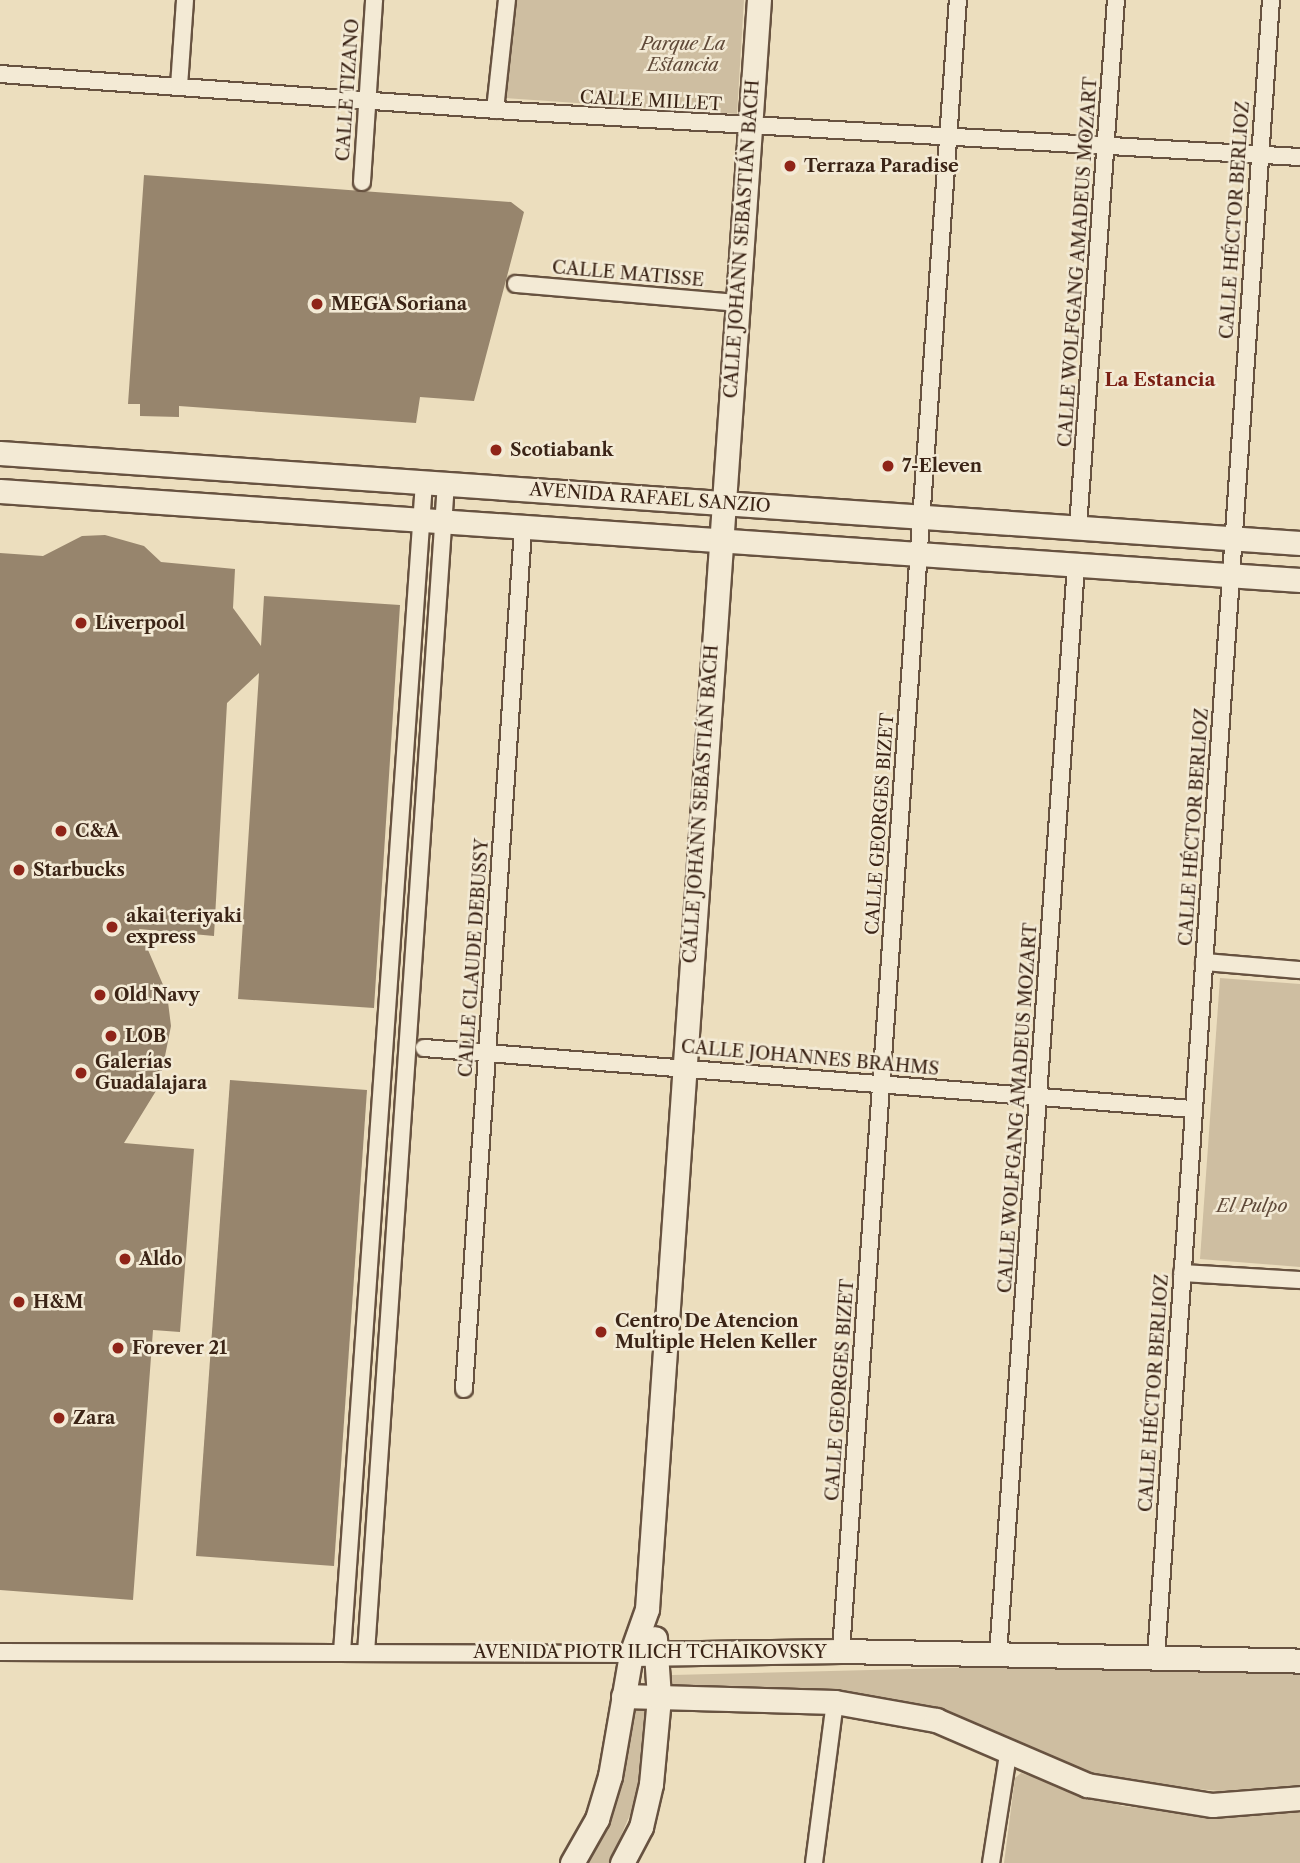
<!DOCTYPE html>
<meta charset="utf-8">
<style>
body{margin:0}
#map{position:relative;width:1300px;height:1863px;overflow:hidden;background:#ecdebe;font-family:"Libre Caslon Text",serif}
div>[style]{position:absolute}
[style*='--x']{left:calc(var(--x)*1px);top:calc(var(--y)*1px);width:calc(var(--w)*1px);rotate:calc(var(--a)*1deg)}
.green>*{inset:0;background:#cebea1}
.building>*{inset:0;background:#97856d}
.roads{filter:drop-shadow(2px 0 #675240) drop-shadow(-2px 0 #675240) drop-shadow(0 2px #675240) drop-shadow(0 -2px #675240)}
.street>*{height:16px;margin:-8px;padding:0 8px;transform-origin:8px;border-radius:8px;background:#f3ead5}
.secondary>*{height:23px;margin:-11.5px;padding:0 11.5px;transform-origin:11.5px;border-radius:11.5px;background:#f3ead5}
.dots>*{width:19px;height:19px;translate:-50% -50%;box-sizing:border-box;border:4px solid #f3ead5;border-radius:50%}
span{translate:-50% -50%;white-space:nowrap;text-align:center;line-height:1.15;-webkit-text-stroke:5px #f3ead5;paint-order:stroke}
.park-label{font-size:18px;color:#604a39;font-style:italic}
.street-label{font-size:18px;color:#3b2416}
.poi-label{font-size:18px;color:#3b2416;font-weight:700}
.left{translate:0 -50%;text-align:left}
.neighbourhood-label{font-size:19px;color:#7a1f14;font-weight:700}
</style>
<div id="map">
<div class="green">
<i style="clip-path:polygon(516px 0,744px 0,737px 114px,506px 98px)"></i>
<i style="clip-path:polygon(1220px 978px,1300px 984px,1300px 1267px,1200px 1259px)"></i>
<i style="clip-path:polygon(1031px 1666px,1300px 1674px,1300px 1787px,1232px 1792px,1162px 1786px,1093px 1773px,970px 1726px,672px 1687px,672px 1675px)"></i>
<i style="clip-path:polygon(627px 1704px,649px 1704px,639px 1794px,609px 1863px,582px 1863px)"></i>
<i style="clip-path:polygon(1021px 1773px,1122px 1806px,1212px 1816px,1300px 1810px,1300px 1863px,1004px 1863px,1015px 1778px)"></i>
</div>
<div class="building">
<i style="clip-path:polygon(144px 175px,511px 202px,524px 212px,474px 401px,420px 397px,416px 423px,179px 406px,179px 417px,140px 416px,140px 404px,128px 404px)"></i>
<i style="clip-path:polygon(105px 535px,144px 546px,161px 562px,235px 569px,233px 608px,261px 646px,264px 596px,400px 605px,374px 1008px,238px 999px,259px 673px,227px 703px,214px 936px,139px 929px,167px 994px,171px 1026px,159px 1086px,124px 1143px,194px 1149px,180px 1332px,153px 1330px,133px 1600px,0 1590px,0 553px,43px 556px,82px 536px)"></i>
<i style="clip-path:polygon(230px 1080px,367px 1090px,334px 1566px,196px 1556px)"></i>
</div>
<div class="roads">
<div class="street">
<i style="--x:0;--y:74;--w:512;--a:4.14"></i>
<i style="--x:511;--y:111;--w:790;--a:3.34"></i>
<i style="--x:179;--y:86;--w:86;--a:-86"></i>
<i style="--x:495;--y:110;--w:111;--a:-83.8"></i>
<i style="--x:362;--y:182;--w:182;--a:-86.2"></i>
<i style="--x:516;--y:284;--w:222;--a:4.9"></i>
<i style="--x:1078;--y:527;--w:528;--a:-85.88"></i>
<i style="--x:1204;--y:962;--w:96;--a:4.8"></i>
<i style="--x:424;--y:1048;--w:771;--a:4.54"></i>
<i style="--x:1182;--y:1273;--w:118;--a:3.4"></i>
<i style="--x:464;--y:1389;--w:861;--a:-86.07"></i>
<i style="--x:841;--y:1651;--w:1655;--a:-85.95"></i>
<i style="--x:0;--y:1652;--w:631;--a:0.18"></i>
<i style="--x:342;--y:1652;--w:1173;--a:-85.99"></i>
<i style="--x:366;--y:1653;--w:1173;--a:-86.09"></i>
<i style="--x:998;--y:1654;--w:1092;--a:-85.9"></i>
<i style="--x:1156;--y:1657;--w:1661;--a:-86.03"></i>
<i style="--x:814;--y:1863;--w:162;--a:-82.6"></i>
<i style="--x:991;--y:1863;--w:110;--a:-81.1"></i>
</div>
<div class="secondary">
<i style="--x:0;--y:453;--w:1303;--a:3.96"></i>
<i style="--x:0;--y:491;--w:1303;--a:3.92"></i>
<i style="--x:631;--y:1654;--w:210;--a:-0.8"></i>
<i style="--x:841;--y:1651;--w:459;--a:1.2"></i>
<i style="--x:623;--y:1696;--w:212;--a:1.6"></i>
<i style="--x:835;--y:1702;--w:103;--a:10.1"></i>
<i style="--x:936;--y:1720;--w:164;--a:23.3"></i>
<i style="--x:1087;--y:1785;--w:127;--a:9.1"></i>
<i style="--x:1212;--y:1805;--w:88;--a:-4.5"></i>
<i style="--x:572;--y:1863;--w:51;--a:-60.4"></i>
<i style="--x:597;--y:1819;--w:45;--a:-73.2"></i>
<i style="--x:610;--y:1776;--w:124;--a:-80.2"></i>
<i style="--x:631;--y:1654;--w:48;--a:-70.4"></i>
<i style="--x:647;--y:1609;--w:1613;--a:-86.02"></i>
<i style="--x:622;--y:1863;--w:41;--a:-62.2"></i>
<i style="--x:641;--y:1827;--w:44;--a:-76.9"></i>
<i style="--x:651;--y:1784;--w:87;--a:-84.7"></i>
<i style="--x:659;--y:1697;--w:59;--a:-93.9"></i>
</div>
</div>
<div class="dots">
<i style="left:790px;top:166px;background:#8f2418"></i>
<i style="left:317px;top:304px;background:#8f2418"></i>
<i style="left:496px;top:450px;background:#8f2418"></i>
<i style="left:888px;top:466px;background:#8f2418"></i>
<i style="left:81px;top:623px;background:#8f2418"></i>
<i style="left:61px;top:831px;background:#8f2418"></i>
<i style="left:19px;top:870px;background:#8f2418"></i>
<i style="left:112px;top:927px;background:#8f2418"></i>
<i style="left:100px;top:995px;background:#8f2418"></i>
<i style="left:111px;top:1036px;background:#8f2418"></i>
<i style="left:81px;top:1073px;background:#8f2418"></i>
<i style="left:125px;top:1259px;background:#8f2418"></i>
<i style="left:19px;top:1302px;background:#8f2418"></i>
<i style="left:601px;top:1332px;background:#8f2418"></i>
<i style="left:118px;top:1348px;background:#8f2418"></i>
<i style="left:59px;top:1418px;background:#8f2418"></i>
</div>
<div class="park-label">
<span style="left:683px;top:55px">Parque La<br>Estancia</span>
<span style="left:1252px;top:1206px">El Pulpo</span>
</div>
<div class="street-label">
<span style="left:348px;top:90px;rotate:-86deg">CALLE TIZANO</span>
<span style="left:651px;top:101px;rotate:3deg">CALLE MILLET</span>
<span style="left:1235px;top:220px;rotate:-86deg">CALLE HÉCTOR BERLIOZ</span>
<span style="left:742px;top:239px;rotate:-86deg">CALLE JOHANN SEBASTIÁN BACH</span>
<span style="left:1078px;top:262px;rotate:-86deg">CALLE WOLFGANG AMADEUS MOZART</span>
<span style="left:628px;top:274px;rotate:5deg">CALLE MATISSE</span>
<span style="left:650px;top:498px;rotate:4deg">AVENIDA RAFAEL SANZIO</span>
<span style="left:701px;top:804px;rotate:-86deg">CALLE JOHANN SEBASTIÁN BACH</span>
<span style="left:880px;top:824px;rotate:-86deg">CALLE GEORGES BIZET</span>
<span style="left:1194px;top:827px;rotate:-86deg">CALLE HÉCTOR BERLIOZ</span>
<span style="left:474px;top:958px;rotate:-86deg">CALLE CLAUDE DEBUSSY</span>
<span style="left:810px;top:1058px;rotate:5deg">CALLE JOHANNES BRAHMS</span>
<span style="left:1018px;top:1108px;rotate:-86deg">CALLE WOLFGANG AMADEUS MOZART</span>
<span style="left:840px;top:1390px;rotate:-86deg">CALLE GEORGES BIZET</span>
<span style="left:1154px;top:1393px;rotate:-86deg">CALLE HÉCTOR BERLIOZ</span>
<span style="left:650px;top:1652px">AVENIDA PIOTR ILICH TCHAIKOVSKY</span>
</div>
<div class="poi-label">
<span class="left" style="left:804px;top:166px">Terraza Paradise</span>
<span class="left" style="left:331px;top:304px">MEGA Soriana</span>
<span class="left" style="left:510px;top:450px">Scotiabank</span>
<span class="left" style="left:902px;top:466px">7-Eleven</span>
<span class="left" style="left:95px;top:623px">Liverpool</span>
<span class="left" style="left:75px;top:831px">C&amp;A</span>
<span class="left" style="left:33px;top:870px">Starbucks</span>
<span class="left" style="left:126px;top:927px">akai teriyaki<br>express</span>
<span class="left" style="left:114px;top:995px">Old Navy</span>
<span class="left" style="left:125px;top:1036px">LOB</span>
<span class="left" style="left:95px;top:1073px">Galerías<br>Guadalajara</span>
<span class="left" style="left:139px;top:1259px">Aldo</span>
<span class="left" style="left:33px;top:1302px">H&amp;M</span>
<span class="left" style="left:615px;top:1332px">Centro De Atencion<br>Multiple Helen Keller</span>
<span class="left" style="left:132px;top:1348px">Forever 21</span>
<span class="left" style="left:73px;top:1418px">Zara</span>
</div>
<div class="neighbourhood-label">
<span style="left:1160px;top:380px">La Estancia</span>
</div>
</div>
